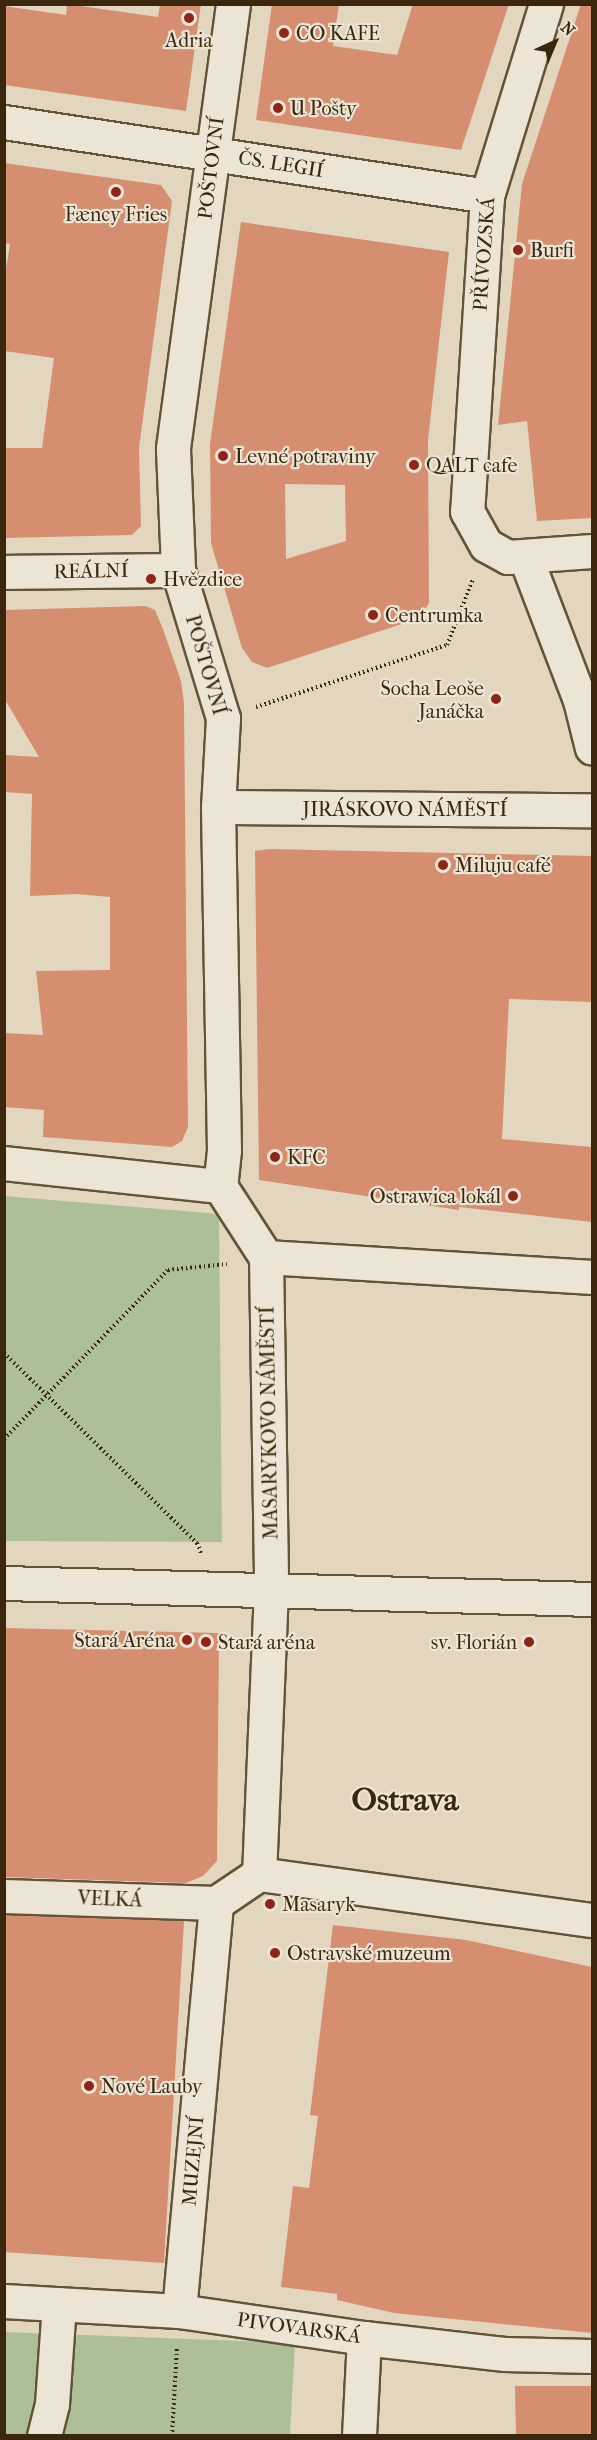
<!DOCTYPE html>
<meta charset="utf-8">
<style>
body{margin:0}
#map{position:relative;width:597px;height:2440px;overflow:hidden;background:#e2d7be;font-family:"IM FELL French Canon",serif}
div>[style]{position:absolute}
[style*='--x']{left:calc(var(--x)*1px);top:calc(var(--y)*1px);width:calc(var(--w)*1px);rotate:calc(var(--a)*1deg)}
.green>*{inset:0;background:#adbf96}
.building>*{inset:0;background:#d68e71}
.path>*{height:4px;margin-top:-2px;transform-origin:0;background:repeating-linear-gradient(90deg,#3a270d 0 1.5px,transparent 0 4.5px)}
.roads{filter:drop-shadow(2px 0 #645339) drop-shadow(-2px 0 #645339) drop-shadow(0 2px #645339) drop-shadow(0 -2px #645339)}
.minor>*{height:33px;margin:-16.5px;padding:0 16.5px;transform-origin:16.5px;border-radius:16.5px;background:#ece5d5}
.dots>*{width:16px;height:16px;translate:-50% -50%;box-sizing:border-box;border:3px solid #ece5d5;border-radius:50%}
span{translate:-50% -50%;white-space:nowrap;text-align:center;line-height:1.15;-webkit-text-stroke:4.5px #ece5d5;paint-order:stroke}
.poi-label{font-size:20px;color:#3a270d}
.left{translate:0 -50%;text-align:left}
.right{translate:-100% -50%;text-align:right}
.street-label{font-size:20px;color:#3a270d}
.town-label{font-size:32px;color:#3a270d;font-weight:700}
.frame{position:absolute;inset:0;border:6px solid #3a270d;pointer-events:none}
.north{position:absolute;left:525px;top:12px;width:60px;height:60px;-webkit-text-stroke:4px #ece5d5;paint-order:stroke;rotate:44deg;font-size:16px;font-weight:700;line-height:24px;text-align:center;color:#3a270d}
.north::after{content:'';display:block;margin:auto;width:21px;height:27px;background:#3a270d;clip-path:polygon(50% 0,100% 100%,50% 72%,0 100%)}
</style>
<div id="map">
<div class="green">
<i style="clip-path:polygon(4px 1196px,219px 1214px,222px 1542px,5px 1541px)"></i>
<i style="clip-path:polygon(4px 2332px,295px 2343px,290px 2435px,5px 2435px)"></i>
</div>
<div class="building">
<i style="clip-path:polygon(67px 4px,158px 17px,160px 4px,201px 4px,186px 111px,4px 85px,4px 6px,66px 15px)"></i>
<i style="clip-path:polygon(272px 4px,339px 4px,333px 46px,397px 55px,413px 4px,509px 4px,461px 150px,256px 120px)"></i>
<i style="clip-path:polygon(581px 4px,592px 4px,592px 518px,537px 521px,527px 421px,498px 425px,522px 184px)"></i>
<i style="clip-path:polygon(4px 163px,161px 185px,172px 201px,139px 448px,141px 526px,132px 535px,4px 538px,4px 448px,42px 448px,54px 358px,4px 351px,4px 281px,10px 244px,4px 243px)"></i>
<i style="clip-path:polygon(evenodd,241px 222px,449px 252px,428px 440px,429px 603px,421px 615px,408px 622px,267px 668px,252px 662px,242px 648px,211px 543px,210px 444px,241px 222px,285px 484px,345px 485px,346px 541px,286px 559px,285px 484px)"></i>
<i style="clip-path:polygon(145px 606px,155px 610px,163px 629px,181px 681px,184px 703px,188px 1127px,182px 1141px,172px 1147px,43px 1137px,44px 1110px,4px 1107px,4px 1033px,43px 1035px,36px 971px,110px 970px,110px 897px,77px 894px,30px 896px,32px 794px,4px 792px,4px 755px,39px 757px,4px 698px,4px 610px)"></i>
<i style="clip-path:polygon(269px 849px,592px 856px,592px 1002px,509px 999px,502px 1139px,592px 1147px,592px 1222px,459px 1207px,459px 1210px,259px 1180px,255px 851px)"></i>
<i style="clip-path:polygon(4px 1628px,219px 1633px,217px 1861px,203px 1876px,186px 1883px,4px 1877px)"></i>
<i style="clip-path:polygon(4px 1915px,184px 1921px,164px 2263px,4px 2252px)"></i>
<i style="clip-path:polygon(333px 1925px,466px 1940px,592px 1967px,592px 2333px,394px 2313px,337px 2300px,337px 2294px,281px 2287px,293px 2186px,309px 2188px,318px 2116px,310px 2115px)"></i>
<i style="clip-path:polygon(515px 2386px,592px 2386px,592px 2436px,516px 2436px)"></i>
</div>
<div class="path">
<i style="--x:256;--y:707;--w:201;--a:-18"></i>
<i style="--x:447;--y:645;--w:71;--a:-68.5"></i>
<i style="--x:4;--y:1353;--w:271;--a:44.6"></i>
<i style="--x:197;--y:1543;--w:11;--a:68"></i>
<i style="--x:4;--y:1439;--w:235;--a:-45.9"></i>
<i style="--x:168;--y:1270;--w:59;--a:-5.8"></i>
<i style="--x:172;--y:2436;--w:90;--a:-86.8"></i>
</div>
<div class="roads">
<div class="minor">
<i style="--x:233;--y:4;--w:449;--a:97.7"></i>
<i style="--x:173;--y:449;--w:121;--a:87.6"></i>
<i style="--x:178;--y:570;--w:155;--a:73.1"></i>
<i style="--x:223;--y:718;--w:89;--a:93.2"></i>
<i style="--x:218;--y:807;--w:343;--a:89"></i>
<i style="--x:224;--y:1150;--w:36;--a:96"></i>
<i style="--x:220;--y:1186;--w:85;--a:57.1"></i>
<i style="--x:266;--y:1257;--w:332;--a:89.1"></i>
<i style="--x:271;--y:1589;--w:285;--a:92.4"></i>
<i style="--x:546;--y:4;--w:201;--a:107.1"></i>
<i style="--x:487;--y:196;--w:316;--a:93.6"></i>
<i style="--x:467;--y:511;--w:39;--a:61"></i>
<i style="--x:486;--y:545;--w:25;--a:29"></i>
<i style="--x:508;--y:557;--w:84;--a:-4.1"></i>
<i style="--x:4;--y:122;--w:489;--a:8.7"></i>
<i style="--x:525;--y:556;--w:154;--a:69.1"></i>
<i style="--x:580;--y:700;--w:49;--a:76"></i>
<i style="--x:4;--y:572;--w:174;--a:-0.7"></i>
<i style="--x:218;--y:807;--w:374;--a:0.5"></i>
<i style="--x:4;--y:1163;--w:217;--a:6.1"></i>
<i style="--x:266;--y:1257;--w:327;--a:3.5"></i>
<i style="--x:4;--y:1583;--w:588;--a:1.56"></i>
<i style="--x:4;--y:1896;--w:212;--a:1.9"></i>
<i style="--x:216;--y:1903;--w:52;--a:-34"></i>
<i style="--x:259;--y:1874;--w:336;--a:7.9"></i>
<i style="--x:4;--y:2301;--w:175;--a:3.3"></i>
<i style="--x:179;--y:2311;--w:187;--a:8.3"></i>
<i style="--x:364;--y:2338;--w:141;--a:6.5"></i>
<i style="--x:504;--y:2354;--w:88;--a:1.3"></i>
<i style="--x:179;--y:2311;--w:410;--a:-84.8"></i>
<i style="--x:44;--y:2436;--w:33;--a:-76"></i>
<i style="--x:52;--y:2404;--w:100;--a:-86"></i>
<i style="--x:359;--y:2436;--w:98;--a:-87.1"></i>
</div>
</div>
<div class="dots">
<i style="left:189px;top:18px;background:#8f2418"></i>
<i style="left:284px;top:33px;background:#8f2418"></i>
<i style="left:278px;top:108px;background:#8f2418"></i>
<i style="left:116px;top:192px;background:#8f2418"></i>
<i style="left:518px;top:250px;background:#8f2418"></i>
<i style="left:223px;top:456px;background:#8f2418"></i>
<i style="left:414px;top:465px;background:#8f2418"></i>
<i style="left:151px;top:579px;background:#8f2418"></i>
<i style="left:373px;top:615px;background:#8f2418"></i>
<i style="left:496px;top:699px;background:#8f2418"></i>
<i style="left:443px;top:865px;background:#8f2418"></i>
<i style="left:275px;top:1157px;background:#8f2418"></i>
<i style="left:513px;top:1196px;background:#8f2418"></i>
<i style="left:187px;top:1640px;background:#8f2418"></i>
<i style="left:206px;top:1642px;background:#8f2418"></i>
<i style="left:529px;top:1642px;background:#8f2418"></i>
<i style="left:270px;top:1904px;background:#8f2418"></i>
<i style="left:275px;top:1953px;background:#8f2418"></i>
<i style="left:89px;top:2086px;background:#8f2418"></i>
</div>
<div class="poi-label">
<span class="left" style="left:296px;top:33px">CO KAFE</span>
<span style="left:189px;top:40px">Adria</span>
<span class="left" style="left:290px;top:108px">U Pošty</span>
<span style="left:116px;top:214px">Fæncy Fries</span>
<span class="left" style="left:530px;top:250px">Burfi</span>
<span class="left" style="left:235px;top:456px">Levné potraviny</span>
<span class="left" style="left:426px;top:465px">QALT cafe</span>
<span class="left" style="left:163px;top:579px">Hvězdice</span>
<span class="left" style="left:385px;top:615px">Centrumka</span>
<span class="right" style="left:484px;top:700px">Socha Leoše<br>Janáčka</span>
<span class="left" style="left:455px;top:865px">Miluju café</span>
<span class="left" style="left:287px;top:1157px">KFC</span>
<span class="right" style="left:501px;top:1196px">Ostrawica lokál</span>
<span class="right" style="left:175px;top:1640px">Stará Aréna</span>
<span class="left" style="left:218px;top:1642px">Stará aréna</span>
<span class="right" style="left:517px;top:1642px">sv. Florián</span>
<span class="left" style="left:282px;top:1904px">Masaryk</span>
<span class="left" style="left:287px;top:1953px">Ostravské muzeum</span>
<span class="left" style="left:101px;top:2086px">Nové Lauby</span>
</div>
<div class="street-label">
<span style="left:281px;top:164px;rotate:9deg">ČS. LEGIÍ</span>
<span style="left:211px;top:168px;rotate:-83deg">POŠTOVNÍ</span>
<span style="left:484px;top:254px;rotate:-86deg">PŘÍVOZSKÁ</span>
<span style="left:91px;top:571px;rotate:-1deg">REÁLNÍ</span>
<span style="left:206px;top:665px;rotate:74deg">POŠTOVNÍ</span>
<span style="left:405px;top:809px">JIRÁSKOVO NÁMĚSTÍ</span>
<span style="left:269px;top:1423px;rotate:-91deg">MASARYKOVO NÁMĚSTÍ</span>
<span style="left:110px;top:1899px;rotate:2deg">VELKÁ</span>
<span style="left:193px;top:2161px;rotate:-85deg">MUZEJNÍ</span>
<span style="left:299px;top:2328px;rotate:8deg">PIVOVARSKÁ</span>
</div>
<div class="town-label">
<span style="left:405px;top:1800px">Ostrava</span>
</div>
<div class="frame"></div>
<div class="north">N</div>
</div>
